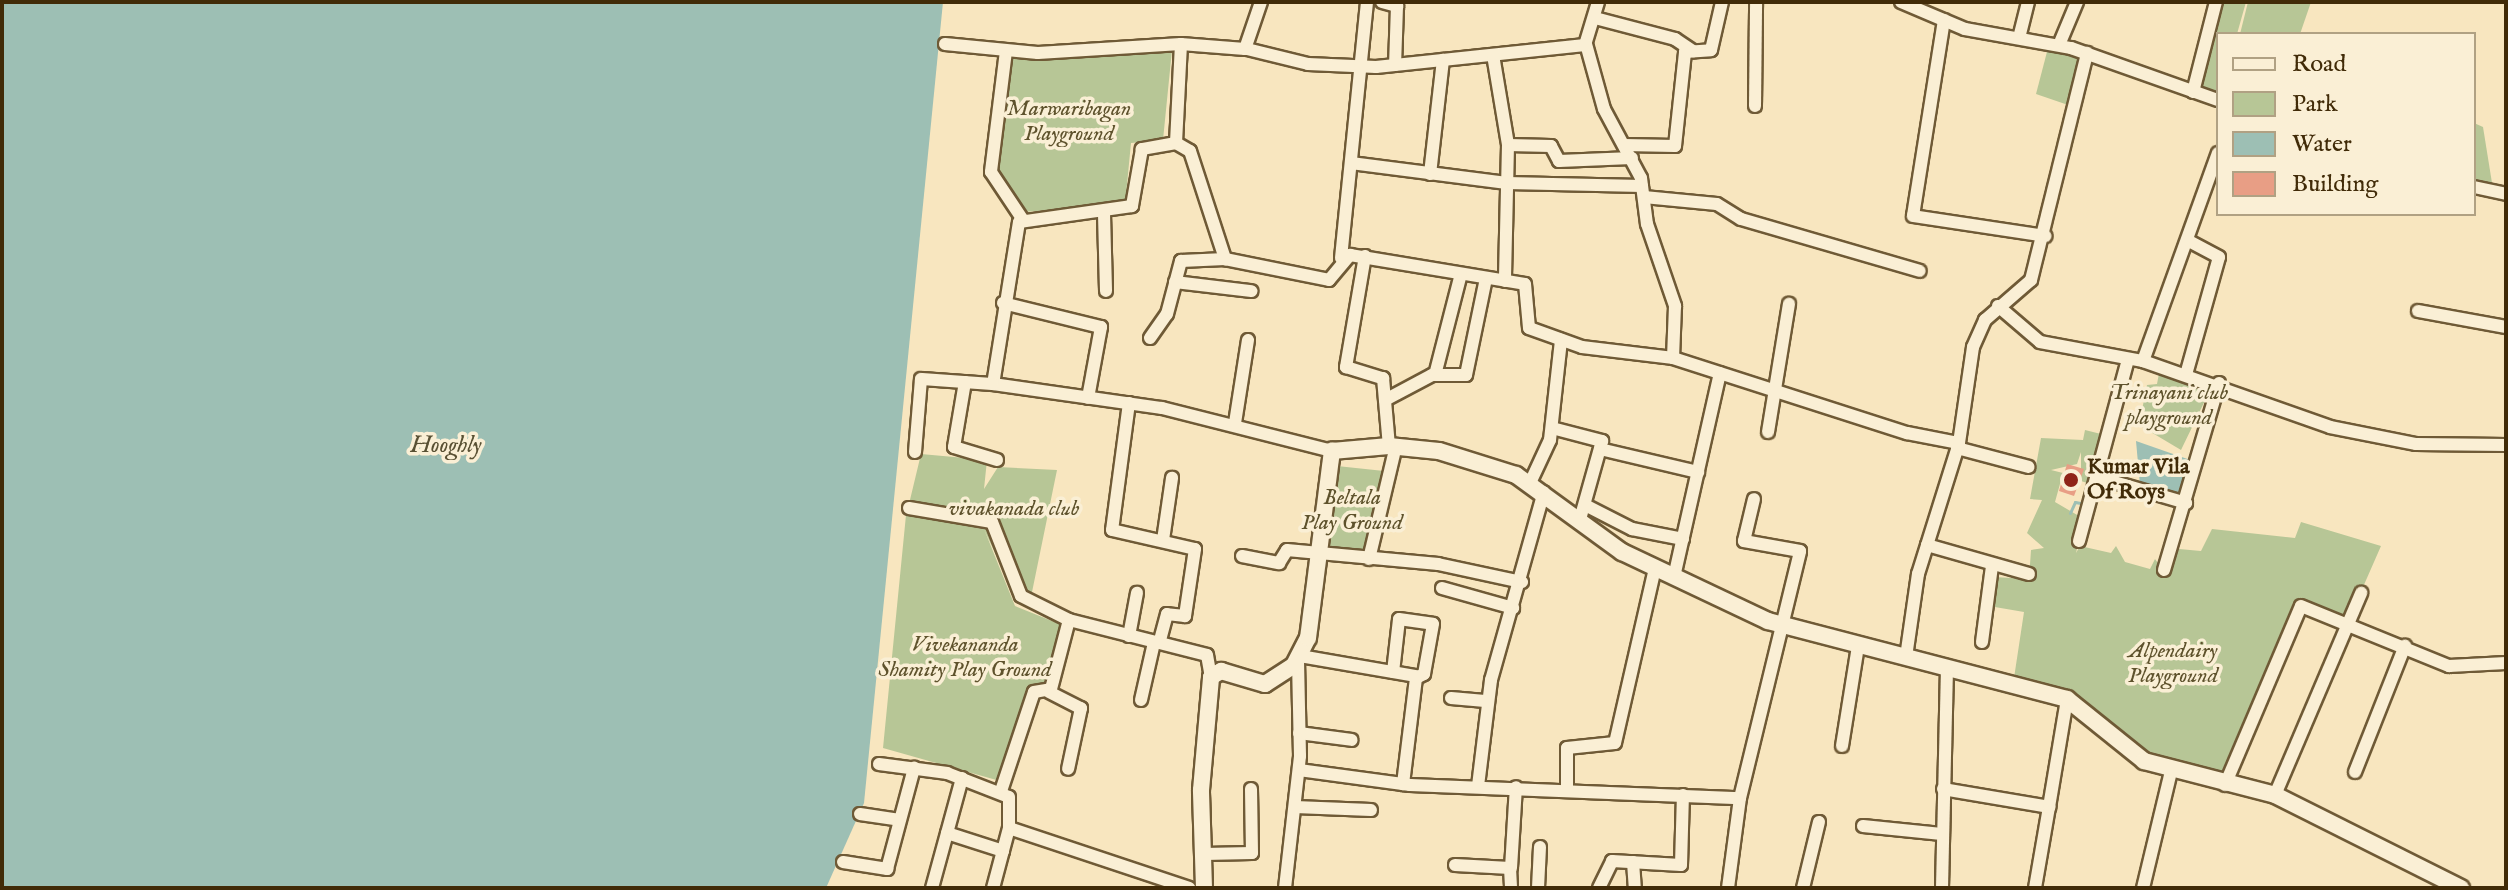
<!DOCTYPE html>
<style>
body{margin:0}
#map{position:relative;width:2508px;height:890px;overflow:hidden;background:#f8e6bf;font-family:"IM FELL English",serif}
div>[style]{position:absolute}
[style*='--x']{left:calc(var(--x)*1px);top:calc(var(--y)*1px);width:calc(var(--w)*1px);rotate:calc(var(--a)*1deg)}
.green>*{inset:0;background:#b7c696}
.water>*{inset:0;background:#9dbfb4}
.stream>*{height:3px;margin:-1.5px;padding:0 1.5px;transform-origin:1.5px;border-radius:1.5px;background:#9dbfb4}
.building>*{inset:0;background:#e89e85}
.roads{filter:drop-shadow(2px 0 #6f5a36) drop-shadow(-2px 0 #6f5a36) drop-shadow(0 2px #6f5a36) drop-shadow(0 -2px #6f5a36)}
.minor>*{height:12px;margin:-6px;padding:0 6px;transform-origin:6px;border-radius:6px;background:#faefd5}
.tertiary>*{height:16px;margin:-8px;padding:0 8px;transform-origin:8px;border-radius:8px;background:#faefd5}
.dots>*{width:22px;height:22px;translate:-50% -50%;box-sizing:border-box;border:4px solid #faefd5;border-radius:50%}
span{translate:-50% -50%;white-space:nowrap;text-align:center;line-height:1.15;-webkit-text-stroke:7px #faefd5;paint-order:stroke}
.park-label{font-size:22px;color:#5e522c;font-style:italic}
.poi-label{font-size:22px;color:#412b08;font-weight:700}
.left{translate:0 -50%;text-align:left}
.water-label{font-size:24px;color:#585033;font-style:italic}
.frame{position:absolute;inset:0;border:4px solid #412b08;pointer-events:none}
.legend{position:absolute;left:2216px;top:32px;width:260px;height:184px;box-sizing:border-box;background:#faefd5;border:2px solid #b0a183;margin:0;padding:10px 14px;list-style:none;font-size:24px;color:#412b08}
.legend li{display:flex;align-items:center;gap:16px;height:40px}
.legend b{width:40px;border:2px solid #b0a183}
</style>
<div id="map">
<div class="green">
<i style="clip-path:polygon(2220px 2px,2246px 2px,2237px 34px,2218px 34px,2218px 98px,2194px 90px)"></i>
<i style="clip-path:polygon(2248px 2px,2311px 2px,2300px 34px,2240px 34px)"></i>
<i style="clip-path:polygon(2048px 48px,2082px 59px,2071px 106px,2036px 94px)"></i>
<i style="clip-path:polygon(1172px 50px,1163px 140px,1131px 143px,1125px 205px,1023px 212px,996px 170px,1010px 56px)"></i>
<i style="clip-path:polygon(2474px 123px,2483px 127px,2492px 183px,2474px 181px)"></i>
<i style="clip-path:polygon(2160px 368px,2213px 384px,2181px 450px,2139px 425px,2147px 385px,2157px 384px)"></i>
<i style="clip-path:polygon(2085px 430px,2109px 436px,2093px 485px,2081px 481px,2081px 452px,2077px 464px,2051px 470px,2063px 473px,2055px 502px,2084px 519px,2076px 553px,2080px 546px,2111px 553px,2116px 546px,2125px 562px,2150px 569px,2155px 559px,2165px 573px,2179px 549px,2201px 551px,2212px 529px,2295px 538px,2301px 522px,2381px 546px,2349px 619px,2302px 600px,2223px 780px,2159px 765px,2014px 678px,2024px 612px,1989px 606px,1994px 577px,2029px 579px,2031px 550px,2044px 548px,2027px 533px,2042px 500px,2030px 499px,2041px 438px,2083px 440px)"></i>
<i style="clip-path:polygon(921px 454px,987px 460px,984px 489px,998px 467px,1057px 470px,1031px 597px,1004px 573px,984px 529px,1015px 606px,1062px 625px,1043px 689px,1032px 687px,1000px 781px,883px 748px,906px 515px,984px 526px,909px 504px)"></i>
<i style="clip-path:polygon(1337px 466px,1384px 471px,1367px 552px,1320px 550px)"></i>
</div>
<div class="water">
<i style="clip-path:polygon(2px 2px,943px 2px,864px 803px,826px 888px,2px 888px)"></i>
<i style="clip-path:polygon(2136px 441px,2196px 462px,2184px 499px,2140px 485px)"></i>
</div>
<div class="stream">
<i style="--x:2070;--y:513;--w:12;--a:-66"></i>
<i style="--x:2075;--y:502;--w:11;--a:10"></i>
</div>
<div class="building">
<i style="clip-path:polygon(2067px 464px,2084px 469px,2074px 496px,2059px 491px)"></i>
</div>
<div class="roads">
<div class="minor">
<i style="--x:1382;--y:2;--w:16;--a:15"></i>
<i style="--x:1397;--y:6;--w:59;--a:91.9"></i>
<i style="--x:1901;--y:2;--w:69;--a:22.9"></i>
<i style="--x:1965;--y:29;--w:108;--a:10.2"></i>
<i style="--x:2071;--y:48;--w:156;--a:19.5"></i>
<i style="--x:1595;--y:18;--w:83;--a:14.7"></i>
<i style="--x:1675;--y:39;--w:22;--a:34"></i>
<i style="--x:1944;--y:20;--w:198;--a:99"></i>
<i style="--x:1913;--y:216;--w:134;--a:8.6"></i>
<i style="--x:2019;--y:38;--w:37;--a:-76"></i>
<i style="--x:945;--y:44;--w:93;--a:5.5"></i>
<i style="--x:1038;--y:53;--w:143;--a:-3.6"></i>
<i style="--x:1181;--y:44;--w:64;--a:4.5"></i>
<i style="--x:1245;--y:49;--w:50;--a:-71.2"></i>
<i style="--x:1181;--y:44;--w:99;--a:92.9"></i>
<i style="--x:1176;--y:143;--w:35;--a:170"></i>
<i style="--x:1142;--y:149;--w:58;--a:100"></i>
<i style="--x:1132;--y:206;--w:114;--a:171.9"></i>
<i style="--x:1019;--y:222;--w:164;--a:99.1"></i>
<i style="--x:993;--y:384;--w:171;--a:8.1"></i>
<i style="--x:1162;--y:408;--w:175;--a:14.2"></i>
<i style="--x:1586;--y:44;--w:67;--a:74.5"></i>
<i style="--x:1604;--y:109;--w:78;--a:61.8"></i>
<i style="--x:1641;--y:178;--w:46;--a:82.6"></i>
<i style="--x:1647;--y:224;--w:87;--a:71.1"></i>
<i style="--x:1675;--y:306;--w:52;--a:92.2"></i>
<i style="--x:1673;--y:358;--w:246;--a:17.8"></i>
<i style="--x:1907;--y:433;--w:53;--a:10.9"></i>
<i style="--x:2059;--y:45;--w:47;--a:-67.3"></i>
<i style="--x:1247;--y:49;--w:63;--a:13.8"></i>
<i style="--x:1308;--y:64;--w:68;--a:2.5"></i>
<i style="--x:1376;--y:67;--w:210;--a:-6"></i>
<i style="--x:1585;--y:45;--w:45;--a:-73.2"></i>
<i style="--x:1006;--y:51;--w:122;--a:97.1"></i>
<i style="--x:991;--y:172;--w:58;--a:56.3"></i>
<i style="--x:1493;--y:55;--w:91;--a:80.5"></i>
<i style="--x:1508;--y:145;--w:136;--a:91.3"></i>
<i style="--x:2193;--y:92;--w:93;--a:-75.7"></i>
<i style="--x:1755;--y:106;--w:104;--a:-89.4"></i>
<i style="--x:1176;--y:143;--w:16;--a:30"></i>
<i style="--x:1190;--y:151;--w:114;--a:72"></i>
<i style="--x:1225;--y:259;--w:106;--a:11.4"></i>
<i style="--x:1329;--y:280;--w:33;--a:-50"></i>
<i style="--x:1350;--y:255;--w:177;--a:9.4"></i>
<i style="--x:1525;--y:284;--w:44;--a:84.8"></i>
<i style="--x:1529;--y:328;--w:56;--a:19.7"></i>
<i style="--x:1582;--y:347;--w:92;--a:6.9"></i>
<i style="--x:1508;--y:145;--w:43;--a:1.3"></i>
<i style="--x:1551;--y:146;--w:17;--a:62"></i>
<i style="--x:1559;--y:161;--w:73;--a:-2.4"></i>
<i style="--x:1624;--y:145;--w:51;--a:1.1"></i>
<i style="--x:1675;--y:146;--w:95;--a:-83.9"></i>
<i style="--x:1685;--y:52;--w:26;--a:-4"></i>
<i style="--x:1711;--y:50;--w:49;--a:-77.1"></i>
<i style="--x:1351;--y:163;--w:157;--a:7.3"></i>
<i style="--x:1507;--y:183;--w:135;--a:1.3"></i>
<i style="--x:1430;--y:174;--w:115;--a:-83.5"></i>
<i style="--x:2474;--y:187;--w:33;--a:12"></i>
<i style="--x:1644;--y:197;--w:73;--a:5.5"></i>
<i style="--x:1717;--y:204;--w:28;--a:32"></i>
<i style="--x:1741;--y:219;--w:186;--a:16.2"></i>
<i style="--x:1104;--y:214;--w:77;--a:88.5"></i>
<i style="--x:1365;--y:256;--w:113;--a:99.7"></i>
<i style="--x:1346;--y:367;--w:39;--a:17"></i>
<i style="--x:1383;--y:378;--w:68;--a:85"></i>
<i style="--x:1341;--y:258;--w:257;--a:-84.2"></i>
<i style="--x:1175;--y:282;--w:77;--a:6.8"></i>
<i style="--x:1003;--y:303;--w:101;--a:13.8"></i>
<i style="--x:1101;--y:327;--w:72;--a:100.4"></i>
<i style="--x:1998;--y:306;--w:55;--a:40.6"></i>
<i style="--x:2040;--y:342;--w:105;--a:10.5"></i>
<i style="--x:2143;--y:361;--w:221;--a:-70.2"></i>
<i style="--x:2418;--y:311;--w:89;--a:10.3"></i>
<i style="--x:1150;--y:338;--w:29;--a:-55"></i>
<i style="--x:1167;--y:314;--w:55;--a:-75.2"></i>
<i style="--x:1181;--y:261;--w:44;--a:-2.6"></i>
<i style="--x:2143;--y:361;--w:198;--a:19.4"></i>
<i style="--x:2330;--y:427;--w:88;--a:11.2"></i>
<i style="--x:2416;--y:444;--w:90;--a:0.6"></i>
<i style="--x:2187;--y:371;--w:118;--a:-74.3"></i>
<i style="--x:2219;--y:257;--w:32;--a:-152"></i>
<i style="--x:1435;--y:375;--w:104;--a:-75.6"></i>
<i style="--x:965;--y:382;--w:66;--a:99.6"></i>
<i style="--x:954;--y:447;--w:45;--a:16.8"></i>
<i style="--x:1385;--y:400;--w:53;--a:-28"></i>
<i style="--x:1432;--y:375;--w:34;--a:0"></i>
<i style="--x:1466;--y:375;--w:99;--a:-78.3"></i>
<i style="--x:1129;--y:403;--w:128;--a:97.6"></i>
<i style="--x:1112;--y:530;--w:85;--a:12.9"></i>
<i style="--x:1195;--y:549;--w:68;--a:98.5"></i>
<i style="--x:1185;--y:616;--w:18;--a:-174"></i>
<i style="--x:1167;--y:614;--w:30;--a:105"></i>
<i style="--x:1235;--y:423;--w:84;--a:-81.1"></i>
<i style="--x:1552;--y:428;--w:52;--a:14.6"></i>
<i style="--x:1602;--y:441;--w:85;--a:105.7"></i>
<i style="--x:1768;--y:432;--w:130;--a:-80.7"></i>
<i style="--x:1957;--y:448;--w:74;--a:14.8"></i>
<i style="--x:1600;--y:449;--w:101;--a:13.2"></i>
<i style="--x:915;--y:452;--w:73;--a:-85.3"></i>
<i style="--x:921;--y:379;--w:72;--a:4"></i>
<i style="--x:2097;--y:477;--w:93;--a:16.3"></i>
<i style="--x:1530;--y:483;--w:47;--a:-65.1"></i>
<i style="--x:1550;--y:440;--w:101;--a:-83.7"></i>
<i style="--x:1585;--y:505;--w:53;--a:27.1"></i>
<i style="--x:1632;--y:529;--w:52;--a:11.1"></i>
<i style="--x:909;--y:508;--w:84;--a:9.6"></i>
<i style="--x:992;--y:522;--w:79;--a:68.6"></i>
<i style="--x:1021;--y:596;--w:54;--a:26.6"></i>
<i style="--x:1069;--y:620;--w:142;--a:14.2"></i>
<i style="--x:1207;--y:655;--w:22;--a:80"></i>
<i style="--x:1163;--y:540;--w:63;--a:-81.7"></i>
<i style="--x:2079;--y:541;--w:188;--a:-74.9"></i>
<i style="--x:1927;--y:545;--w:106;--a:15.9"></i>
<i style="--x:1242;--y:556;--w:38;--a:11"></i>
<i style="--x:1279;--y:563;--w:15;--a:-58"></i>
<i style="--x:1287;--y:550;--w:152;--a:5.3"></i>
<i style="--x:1438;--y:564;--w:86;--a:12.1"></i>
<i style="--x:1369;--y:559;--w:116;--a:-76.6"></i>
<i style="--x:2164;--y:570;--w:195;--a:-73.6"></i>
<i style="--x:1674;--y:577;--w:209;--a:-77.3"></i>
<i style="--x:1442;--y:588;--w:74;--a:15.7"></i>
<i style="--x:1129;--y:636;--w:44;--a:-79.5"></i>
<i style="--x:1982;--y:642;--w:77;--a:-82.5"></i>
<i style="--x:1300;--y:656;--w:118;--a:9.8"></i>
<i style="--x:1906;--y:657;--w:84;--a:-81.8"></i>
<i style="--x:1918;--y:574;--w:137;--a:-72.6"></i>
<i style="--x:1959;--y:443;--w:97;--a:-81.7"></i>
<i style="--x:1973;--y:347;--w:30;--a:-66"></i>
<i style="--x:1985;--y:320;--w:61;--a:-41"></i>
<i style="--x:2031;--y:280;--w:234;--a:-76.1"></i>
<i style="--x:1393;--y:672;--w:53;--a:-83.5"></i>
<i style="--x:1399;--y:619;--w:34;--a:8"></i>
<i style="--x:1433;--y:624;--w:51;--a:100.2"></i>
<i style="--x:1424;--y:674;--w:9;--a:153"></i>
<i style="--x:1416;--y:678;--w:107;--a:97"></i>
<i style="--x:1049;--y:692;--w:36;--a:27"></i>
<i style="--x:1081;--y:708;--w:62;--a:102"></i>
<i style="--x:1451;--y:698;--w:37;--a:5"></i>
<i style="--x:1141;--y:700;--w:58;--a:-77.2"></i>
<i style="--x:1299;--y:733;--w:53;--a:7.5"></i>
<i style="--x:1842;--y:746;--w:101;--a:-80.9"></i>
<i style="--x:879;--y:764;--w:69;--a:7.5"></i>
<i style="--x:947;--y:773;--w:66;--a:21.2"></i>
<i style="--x:1009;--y:797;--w:31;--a:90"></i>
<i style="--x:1009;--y:828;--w:62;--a:104.9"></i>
<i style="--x:1299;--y:770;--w:112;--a:7.7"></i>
<i style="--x:1410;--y:785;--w:330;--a:2.3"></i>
<i style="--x:2355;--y:772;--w:136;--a:-68.4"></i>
<i style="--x:2225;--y:785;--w:194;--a:-67"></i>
<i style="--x:2301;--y:606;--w:160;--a:22.1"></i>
<i style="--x:2449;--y:666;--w:57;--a:-3"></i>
<i style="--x:1478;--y:786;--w:107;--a:-83"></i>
<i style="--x:1491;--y:680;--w:195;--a:-74.3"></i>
<i style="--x:1567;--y:788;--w:40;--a:-90"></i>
<i style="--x:1567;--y:748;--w:48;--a:-5.9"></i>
<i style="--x:1615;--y:743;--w:179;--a:-77.1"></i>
<i style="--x:1943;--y:789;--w:108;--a:9.6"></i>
<i style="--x:2049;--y:807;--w:82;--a:99.8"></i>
<i style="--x:1001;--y:791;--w:104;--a:-71.6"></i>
<i style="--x:1034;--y:692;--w:17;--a:-10"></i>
<i style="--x:1051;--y:689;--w:71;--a:-75.4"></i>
<i style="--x:2275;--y:795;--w:220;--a:-66.9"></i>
<i style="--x:1295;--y:807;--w:76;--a:2.3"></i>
<i style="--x:2049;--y:807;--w:109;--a:-80.5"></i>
<i style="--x:860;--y:814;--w:40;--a:8.5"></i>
<i style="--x:1863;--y:826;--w:79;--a:5.8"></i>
<i style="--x:1009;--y:828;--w:190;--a:18.4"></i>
<i style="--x:947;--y:833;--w:59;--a:17.8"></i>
<i style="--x:1204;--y:854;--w:48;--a:-1.2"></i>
<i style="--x:1252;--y:853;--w:64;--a:-90.9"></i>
<i style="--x:843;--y:862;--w:45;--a:9"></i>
<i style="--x:887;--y:869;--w:105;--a:-75"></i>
<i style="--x:1633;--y:862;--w:26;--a:86"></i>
<i style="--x:1455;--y:865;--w:55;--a:3.1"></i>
<i style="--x:1510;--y:868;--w:20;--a:87"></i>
<i style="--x:1511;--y:868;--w:81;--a:-86.5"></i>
<i style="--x:932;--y:888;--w:114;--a:-74.7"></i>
<i style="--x:1285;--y:888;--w:133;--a:-83.5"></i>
<i style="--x:1300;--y:756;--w:97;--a:-91.2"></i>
<i style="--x:1538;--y:888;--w:41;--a:-87.2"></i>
<i style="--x:1599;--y:888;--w:30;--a:-64"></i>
<i style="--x:1612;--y:861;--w:69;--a:3.3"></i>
<i style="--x:1681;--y:865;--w:70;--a:-88.4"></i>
<i style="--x:1728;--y:888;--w:91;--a:-82.4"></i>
<i style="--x:1740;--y:798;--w:254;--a:-76.3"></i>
<i style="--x:1800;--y:551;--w:57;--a:-169.9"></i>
<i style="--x:1744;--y:541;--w:43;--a:-76.6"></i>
<i style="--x:1803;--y:888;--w:68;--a:-76.4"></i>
<i style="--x:1942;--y:888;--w:217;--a:-88.7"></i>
<i style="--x:2143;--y:888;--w:120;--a:-76.5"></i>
</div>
<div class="tertiary">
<i style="--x:1204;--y:888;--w:98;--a:-91.8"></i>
<i style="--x:1201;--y:790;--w:113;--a:-84.9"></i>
<i style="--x:1211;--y:677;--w:12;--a:-31"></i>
<i style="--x:1221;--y:671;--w:46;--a:16.5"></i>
<i style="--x:1265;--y:684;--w:35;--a:-33"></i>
<i style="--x:1294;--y:665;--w:30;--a:-63"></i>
<i style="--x:1308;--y:638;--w:189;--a:-82.7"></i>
<i style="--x:1332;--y:451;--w:57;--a:-5"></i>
<i style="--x:1389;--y:446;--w:50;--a:5.7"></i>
<i style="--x:1439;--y:451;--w:81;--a:17.3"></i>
<i style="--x:1516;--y:475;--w:131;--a:36"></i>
<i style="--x:1622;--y:552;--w:161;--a:25.3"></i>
<i style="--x:1768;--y:621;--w:309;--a:14.6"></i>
<i style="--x:2067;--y:699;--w:99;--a:38.8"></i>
<i style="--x:2144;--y:761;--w:135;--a:14.5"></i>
<i style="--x:2275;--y:795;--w:208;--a:26.6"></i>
</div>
</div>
<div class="dots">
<i style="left:2071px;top:480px;background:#8f2418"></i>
</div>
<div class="park-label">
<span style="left:1069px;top:122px">Marwaribagan<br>Playground</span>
<span style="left:2169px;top:406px">Trinayani club<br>playground</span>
<span style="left:1352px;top:511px">Beltala<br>Play Ground</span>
<span style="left:1014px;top:510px">vivakanada club</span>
<span style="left:965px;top:658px">Vivekananda<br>Shamity Play Ground</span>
<span style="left:2173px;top:664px">Alpendairy<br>Playground</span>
</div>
<div class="poi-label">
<span class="left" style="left:2087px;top:480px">Kumar Vila<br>Of Roys</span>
</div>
<div class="water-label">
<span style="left:446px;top:446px">Hooghly</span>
</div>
<div class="frame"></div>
<ul class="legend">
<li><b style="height:10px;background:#faefd5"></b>Road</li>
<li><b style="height:22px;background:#b7c696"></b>Park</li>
<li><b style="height:22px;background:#9dbfb4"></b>Water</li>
<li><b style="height:22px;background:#e89e85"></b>Building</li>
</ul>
</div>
